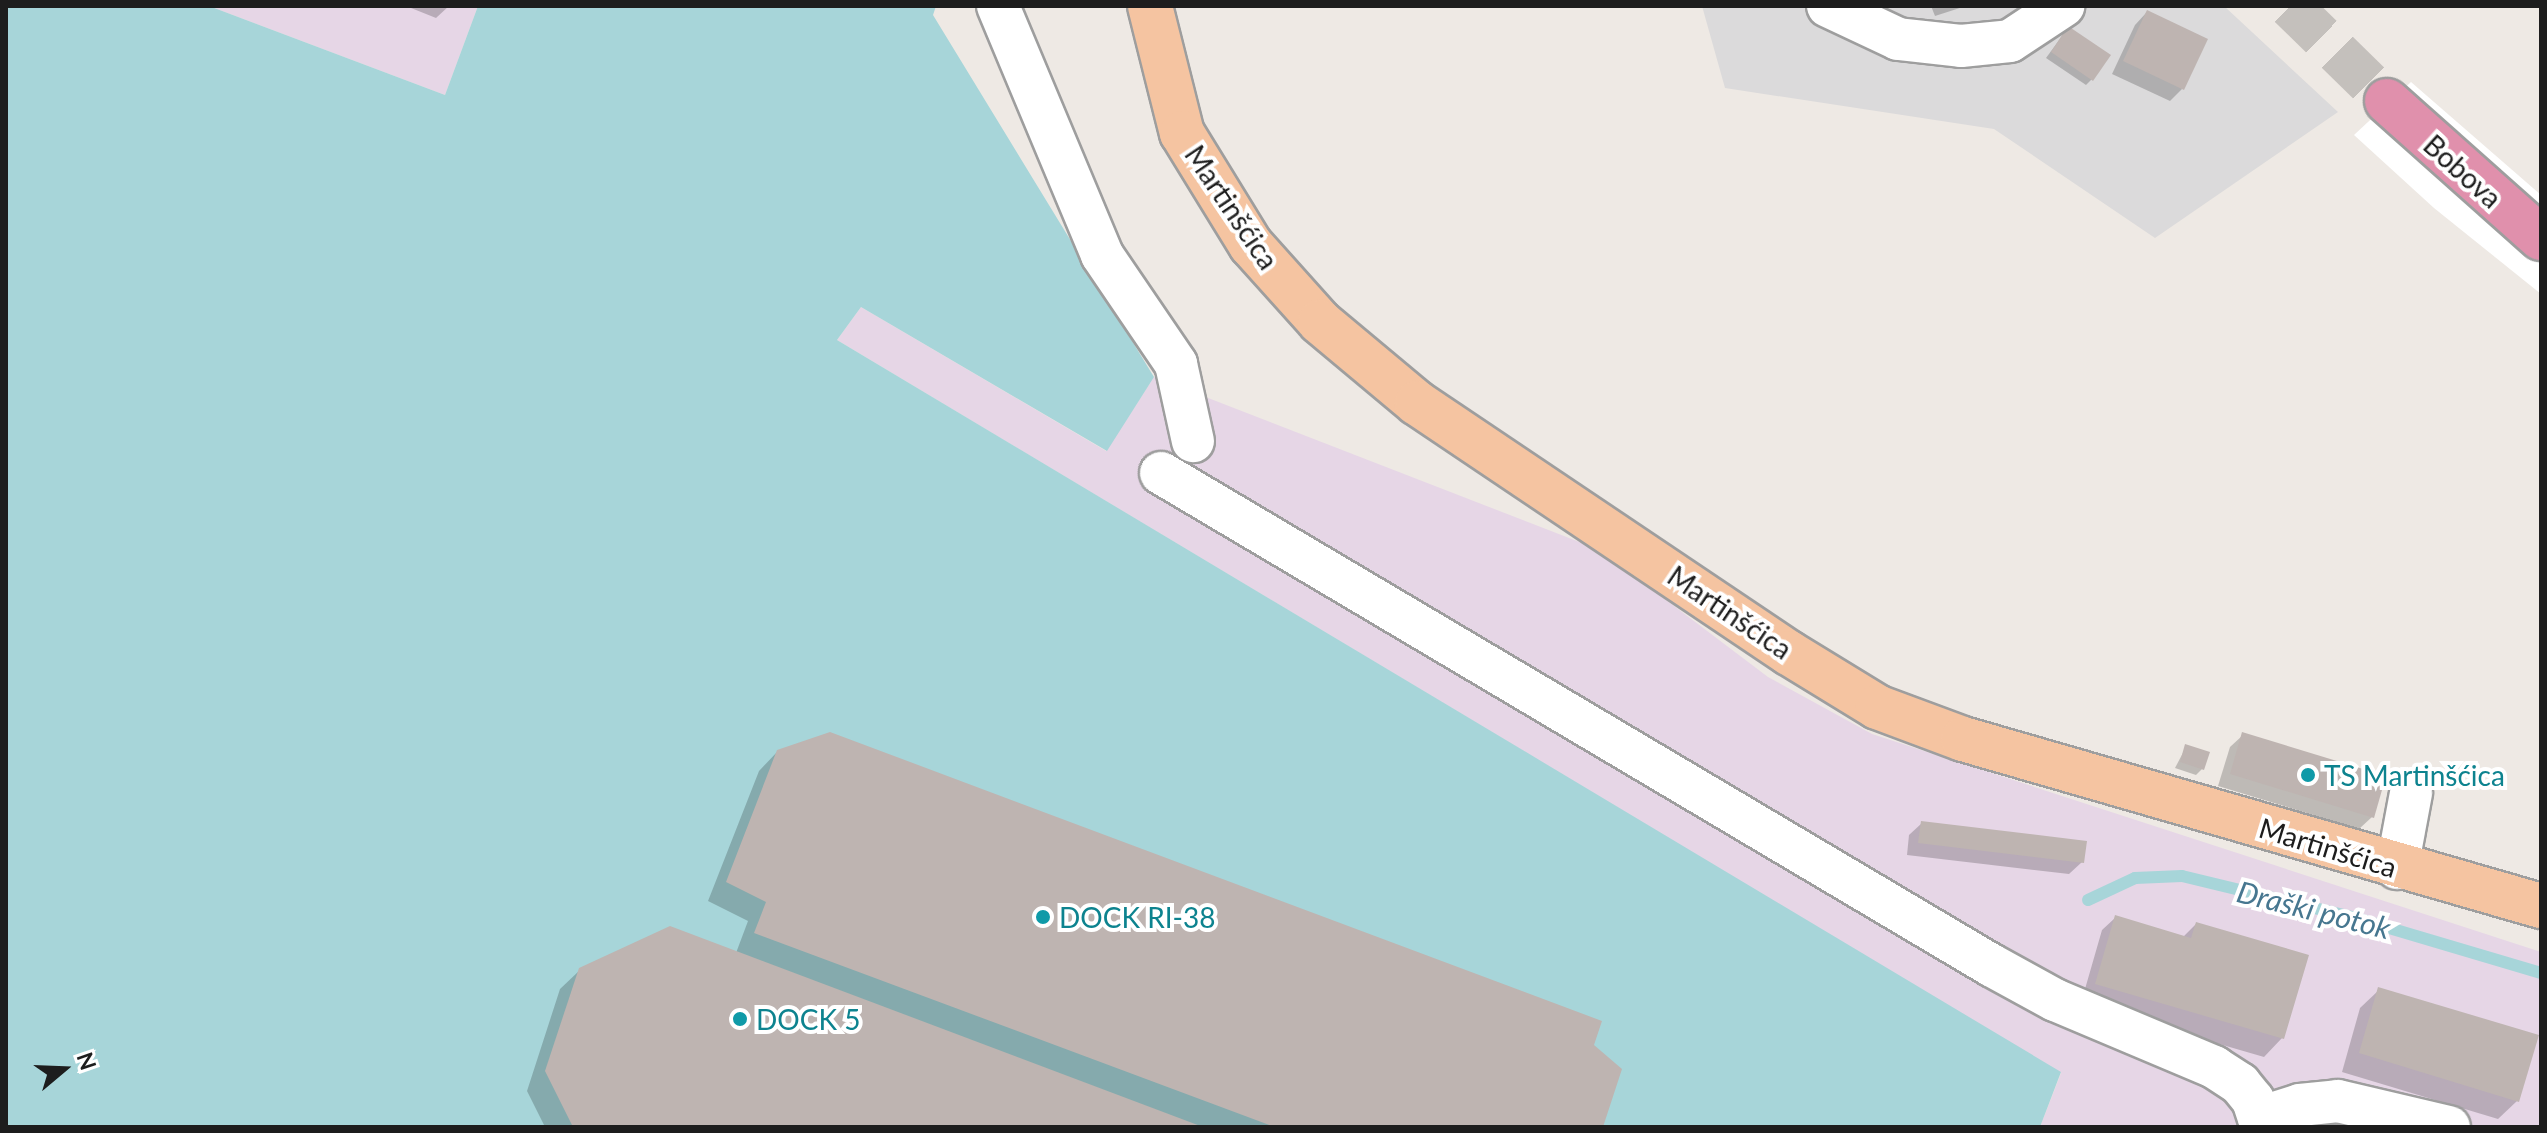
<!DOCTYPE html>
<meta charset="utf-8">
<style>
body{margin:0}
#map{position:relative;width:2547px;height:1133px;overflow:hidden;background:#eee9e4;font-family:Lato,sans-serif}
div>[style]{position:absolute}
[style*='--x']{left:calc(var(--x)*1px);top:calc(var(--y)*1px);width:calc(var(--w)*1px);rotate:calc(var(--a)*1deg)}
.residential>*{inset:0;background:#dbdadb}
.industrial>*{inset:0;background:#e6d6e6}
.water>*{inset:0;background:#a7d5d9}
.pier>*{inset:0;background:#fff}
.shadow>*{inset:0;background:#0003}
.stream>*{height:12px;margin:-6px;padding:0 6px;transform-origin:6px;border-radius:6px;background:#a7d5d9}
.building>*{inset:0;background:#beb4b1}
.highway-tunnel>*{height:44px;margin-top:-22px;transform-origin:0;background:repeating-linear-gradient(90deg,#c4c0bc 0 44px,transparent 0 66px)}
.roads{filter:drop-shadow(2px 0 #9e9e9e) drop-shadow(-2px 0 #9e9e9e) drop-shadow(0 2px #9e9e9e) drop-shadow(0 -2px #9e9e9e)}
.minor>*{height:42px;margin:-21px;padding:0 21px;transform-origin:21px;border-radius:21px;background:#fff}
.major>*{height:44px;margin:-22px;padding:0 22px;transform-origin:22px;border-radius:22px;background:#f5c4a1}
.highway>*{height:44px;margin:-22px;padding:0 22px;transform-origin:22px;border-radius:22px;background:#e090ac}
.dots>*{width:22px;height:22px;translate:-50% -50%;box-sizing:border-box;border:4px solid #fff;border-radius:50%}
span{translate:-50% -50%;white-space:nowrap;text-align:center;line-height:1.15;-webkit-text-stroke:8px #fff;paint-order:stroke}
.street-label{font-size:28px;color:#1d1d1d}
.culture-label{font-size:28px;color:#0d838f}
.left{translate:0 -50%;text-align:left}
.water-label{font-size:30px;color:#477790;font-style:italic}
.frame{position:absolute;inset:0;border:8px solid #1d1d1d;pointer-events:none}
.north{position:absolute;left:24px;top:1029px;width:80px;height:80px;-webkit-text-stroke:6px #fff;paint-order:stroke;rotate:71deg;font-size:22px;font-weight:700;line-height:32px;text-align:center;color:#1d1d1d}
.north::after{content:'';display:block;margin:auto;width:28px;height:36px;background:#1d1d1d;clip-path:polygon(50% 0,100% 100%,50% 72%,0 100%)}
</style>
<div id="map">
<div class="residential">
<i style="clip-path:polygon(1702px 6px,2224px 6px,2338px 112px,2155px 238px,1994px 129px,1725px 88px)"></i>
</div>
<div class="industrial">
<i style="clip-path:polygon(209px 6px,478px 6px,445px 95px)"></i>
<i style="clip-path:polygon(861px 307px,1106px 451px,1154px 377px,1600px 550px,1768px 677px,1872px 734px,2541px 952px,2541px 1127px,2040px 1127px,2061px 1073px,837px 340px)"></i>
</div>
<div class="water">
<i style="clip-path:polygon(6px 6px,209px 6px,445px 95px,478px 6px,936px 6px,933px 15px,1154px 377px,1107px 451px,861px 307px,837px 340px,2061px 1072px,2040px 1127px,6px 1127px)"></i>
</div>
<div class="pier">
<i style="clip-path:polygon(2411px 82px,2541px 195px,2541px 294px,2434px 208px,2354px 135px)"></i>
</div>
<div class="shadow">
<i style="clip-path:polygon(406px 6px,449px 6px,436px 18px)"></i>
<i style="clip-path:polygon(1931px 6px,1966px 6px,1935px 16px)"></i>
<i style="clip-path:polygon(2147px 12px,2182px 89px,2170px 101px,2112px 74px,2135px 25px)"></i>
<i style="clip-path:polygon(2068px 28px,2092px 79px,2086px 85px,2046px 58px)"></i>
<i style="clip-path:polygon(2243px 735px,2372px 817px,2359px 829px,2218px 786px,2230px 747px)"></i>
<i style="clip-path:polygon(2186px 747px,2202px 769px,2196px 775px,2175px 768px)"></i>
<i style="clip-path:polygon(778px 751px,1592px 1045px,1601px 1127px,545px 1127px,527px 1091px,560px 989px,580px 970px,736px 953px,748px 921px,708px 901px,759px 771px)"></i>
<i style="clip-path:polygon(1922px 823px,2082px 862px,2069px 874px,1907px 855px,1909px 835px)"></i>
<i style="clip-path:polygon(2115px 918px,2183px 937px,2196px 924px,2282px 1038px,2264px 1057px,2154px 1025px,2156px 1018px,2083px 996px,2102px 930px)"></i>
<i style="clip-path:polygon(2379px 990px,2517px 1101px,2498px 1119px,2342px 1072px,2360px 1008px)"></i>
</div>
<div class="stream">
<i style="--x:2088;--y:900;--w:52;--a:-25.1"></i>
<i style="--x:2135;--y:878;--w:47;--a:-2.4"></i>
<i style="--x:2182;--y:876;--w:175;--a:13.6"></i>
<i style="--x:2352;--y:917;--w:197;--a:16.5"></i>
</div>
<div class="building">
<i style="clip-path:polygon(2147px 10px,2208px 39px,2184px 90px,2123px 61px)"></i>
<i style="clip-path:polygon(2068px 26px,2111px 55px,2093px 81px,2051px 52px)"></i>
<i style="clip-path:polygon(830px 732px,1602px 1021px,1594px 1045px,1622px 1069px,1603px 1127px,1275px 1127px,754px 933px,766px 902px,726px 882px,777px 750px)"></i>
<i style="clip-path:polygon(2242px 732px,2386px 776px,2374px 818px,2230px 774px)"></i>
<i style="clip-path:polygon(2185px 744px,2210px 752px,2204px 770px,2180px 762px)"></i>
<i style="clip-path:polygon(1921px 821px,2087px 841px,2084px 863px,1918px 843px)"></i>
<i style="clip-path:polygon(2115px 915px,2191px 938px,2196px 922px,2309px 955px,2284px 1039px,2095px 984px)"></i>
<i style="clip-path:polygon(670px 926px,1203px 1127px,573px 1127px,545px 1071px,579px 968px)"></i>
<i style="clip-path:polygon(2378px 987px,2539px 1035px,2519px 1102px,2359px 1053px)"></i>
</div>
<div class="highway-tunnel">
<i style="--x:2290;--y:6;--w:136;--a:44.4"></i>
</div>
<div class="roads">
<div class="minor">
<i style="--x:998;--y:6;--w:270;--a:67.3"></i>
<i style="--x:1102;--y:255;--w:132;--a:55.8"></i>
<i style="--x:1176;--y:364;--w:79;--a:77.6"></i>
<i style="--x:1828;--y:6;--w:77;--a:25.2"></i>
<i style="--x:1898;--y:39;--w:63;--a:6.3"></i>
<i style="--x:1961;--y:46;--w:49;--a:-5.8"></i>
<i style="--x:2010;--y:41;--w:64;--a:-33.4"></i>
<i style="--x:1161;--y:473;--w:965;--a:30.66"></i>
<i style="--x:1991;--y:965;--w:73;--a:28.7"></i>
<i style="--x:2055;--y:1000;--w:173;--a:22.8"></i>
<i style="--x:2214;--y:1067;--w:31;--a:33"></i>
<i style="--x:2240;--y:1084;--w:21;--a:51"></i>
<i style="--x:2253;--y:1100;--w:28;--a:72"></i>
<i style="--x:2397;--y:868;--w:76;--a:-79.4"></i>
<i style="--x:2259;--y:1118;--w:43;--a:-17.6"></i>
<i style="--x:2300;--y:1105;--w:38;--a:-6"></i>
<i style="--x:2338;--y:1101;--w:114;--a:13.2"></i>
</div>
<div class="major">
<i style="--x:1150;--y:6;--w:131;--a:75.9"></i>
<i style="--x:1182;--y:133;--w:132;--a:58.4"></i>
<i style="--x:1251;--y:245;--w:103;--a:48.1"></i>
<i style="--x:1320;--y:322;--w:126;--a:39.9"></i>
<i style="--x:1417;--y:403;--w:448;--a:33.9"></i>
<i style="--x:1789;--y:653;--w:103;--a:31.5"></i>
<i style="--x:1877;--y:707;--w:92;--a:20.4"></i>
<i style="--x:1963;--y:739;--w:602;--a:16.12"></i>
</div>
<div class="highway">
<i style="--x:2387;--y:101;--w:206;--a:41.7"></i>
</div>
</div>
<div class="dots">
<i style="left:2308px;top:775px;background:#0f9aa8"></i>
<i style="left:1043px;top:917px;background:#0f9aa8"></i>
<i style="left:740px;top:1019px;background:#0f9aa8"></i>
</div>
<div class="street-label">
<span style="left:2463px;top:171px;rotate:42deg">Bobova</span>
<span style="left:1232px;top:207px;rotate:56deg">Martinšćica</span>
<span style="left:1730px;top:612px;rotate:34deg">Martinšćica</span>
<span style="left:2328px;top:847px;rotate:17deg">Martinšćica</span>
</div>
<div class="culture-label">
<span class="left" style="left:2324px;top:775px">TS Martinšćica</span>
<span class="left" style="left:1059px;top:917px">DOCK RI-38</span>
<span class="left" style="left:756px;top:1019px">DOCK 5</span>
</div>
<div class="water-label">
<span style="left:2314px;top:909px;rotate:14deg">Draški potok</span>
</div>
<div class="frame"></div>
<div class="north">N</div>
</div>
